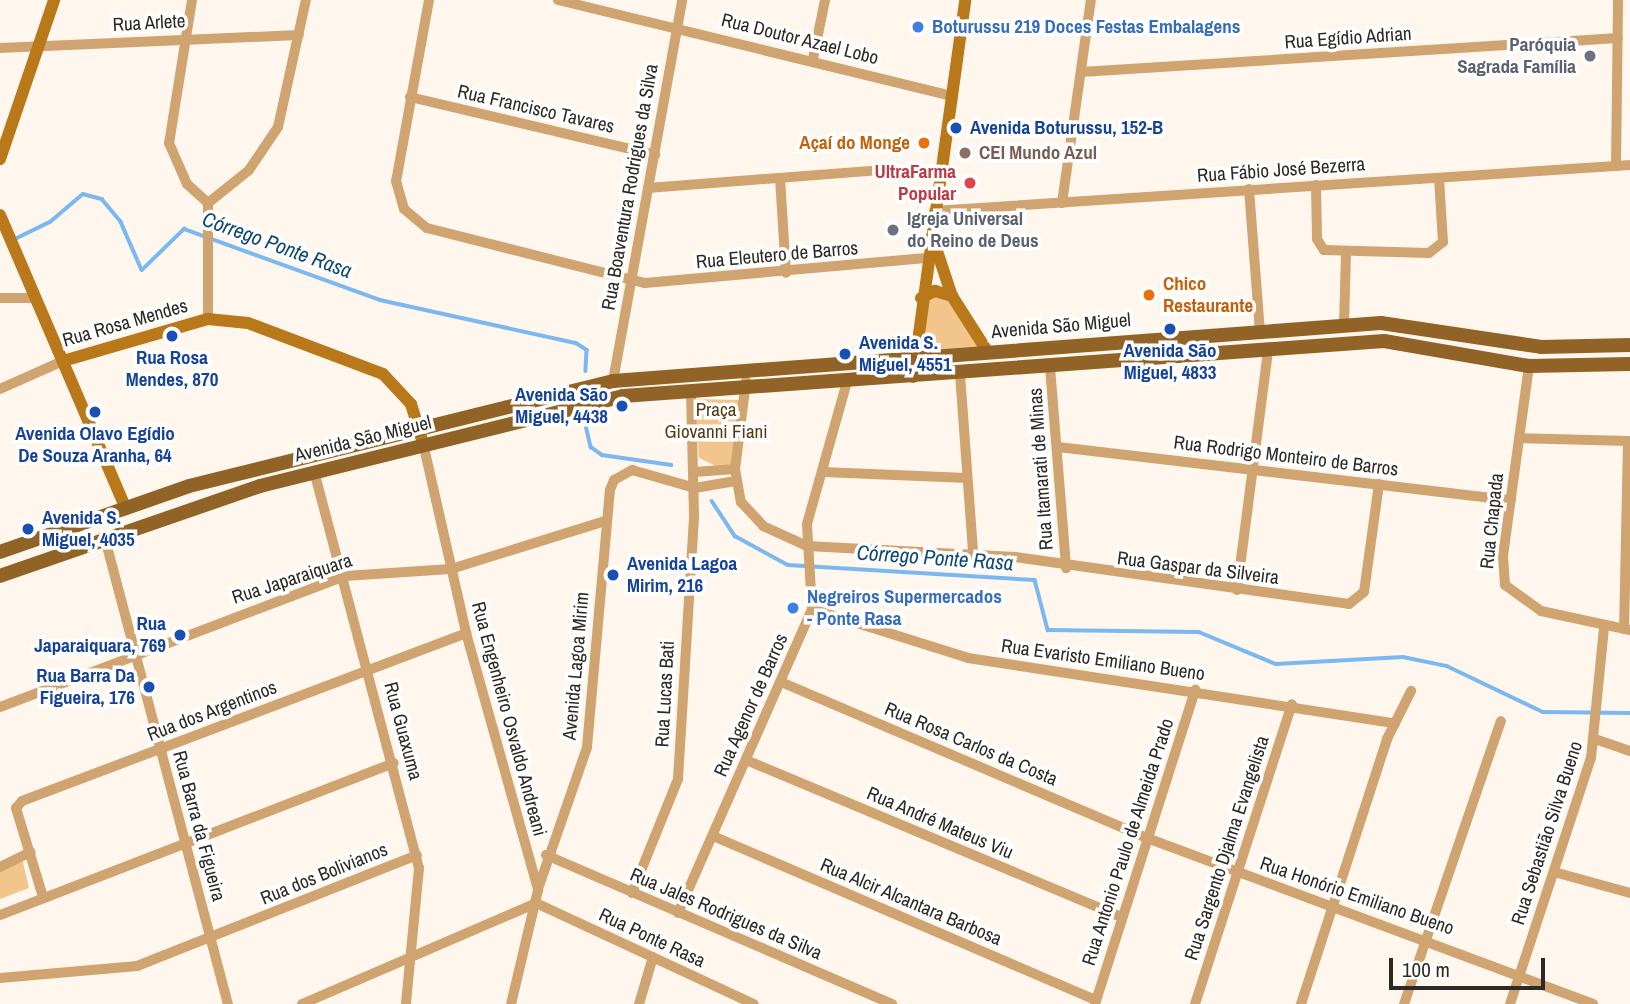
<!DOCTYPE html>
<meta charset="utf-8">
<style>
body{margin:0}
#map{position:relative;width:1630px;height:1004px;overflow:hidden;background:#fff7ed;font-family:"Archivo Narrow",sans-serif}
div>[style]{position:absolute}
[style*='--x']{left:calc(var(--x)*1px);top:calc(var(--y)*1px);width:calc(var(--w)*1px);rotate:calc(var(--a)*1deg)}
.green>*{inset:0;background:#f2c58d}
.stream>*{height:3.5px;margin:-1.75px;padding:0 1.75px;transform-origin:1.75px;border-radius:1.75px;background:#7bb8f0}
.minor>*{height:10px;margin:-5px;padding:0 5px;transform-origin:5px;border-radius:5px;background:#d0a471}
.secondary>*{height:12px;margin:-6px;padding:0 6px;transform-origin:6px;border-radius:6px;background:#b97819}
.primary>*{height:14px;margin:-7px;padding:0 7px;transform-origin:7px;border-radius:7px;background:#926327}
.dots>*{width:19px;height:19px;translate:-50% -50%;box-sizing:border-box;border:4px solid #fff;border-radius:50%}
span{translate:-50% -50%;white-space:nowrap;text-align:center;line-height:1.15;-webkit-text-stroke:7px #fff;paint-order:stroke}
.street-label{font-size:19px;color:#2d2a25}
.shop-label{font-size:19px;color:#366cbe;font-weight:700}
.left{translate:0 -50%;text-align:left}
.worship-label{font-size:19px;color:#5b616d;font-weight:700}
.right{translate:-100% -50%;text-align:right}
.transit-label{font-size:19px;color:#164399;font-weight:700}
.food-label{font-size:19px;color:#c56008;font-weight:700}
.education-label{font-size:19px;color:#785e54;font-weight:700}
.health-label{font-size:19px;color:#be3a42;font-weight:700}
.park-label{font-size:19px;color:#533914}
.water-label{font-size:21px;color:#0f4976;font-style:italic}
.scale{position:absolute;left:1389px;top:958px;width:156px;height:32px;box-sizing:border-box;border:4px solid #2d2a25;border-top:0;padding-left:9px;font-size:21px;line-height:24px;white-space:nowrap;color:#2d2a25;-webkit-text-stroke:5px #fff;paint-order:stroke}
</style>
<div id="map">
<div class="green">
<i style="clip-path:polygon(947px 296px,982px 348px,917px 353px,923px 298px)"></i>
<i style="clip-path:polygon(695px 399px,740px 400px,732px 465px,716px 466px,699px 458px)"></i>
<i style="clip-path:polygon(22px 858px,29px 888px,0 899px,0 869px)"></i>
</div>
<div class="stream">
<i style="--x:15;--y:239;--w:39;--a:-26"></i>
<i style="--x:50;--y:222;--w:43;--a:-40.3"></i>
<i style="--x:83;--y:194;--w:20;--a:15"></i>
<i style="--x:102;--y:199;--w:30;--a:50"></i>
<i style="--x:121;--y:222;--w:52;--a:66.4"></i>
<i style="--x:142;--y:270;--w:59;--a:-44.3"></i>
<i style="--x:184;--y:229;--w:208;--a:19.9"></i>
<i style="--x:380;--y:300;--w:201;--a:12.4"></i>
<i style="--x:576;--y:343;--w:13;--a:32"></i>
<i style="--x:587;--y:350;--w:21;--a:93"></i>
<i style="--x:585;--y:421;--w:27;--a:77"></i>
<i style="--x:591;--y:447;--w:14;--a:36"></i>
<i style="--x:602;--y:455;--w:70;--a:8.2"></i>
<i style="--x:712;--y:501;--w:42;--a:56.7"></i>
<i style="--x:735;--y:536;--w:60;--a:28.7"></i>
<i style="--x:788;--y:565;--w:247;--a:3.5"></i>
<i style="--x:1035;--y:580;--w:52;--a:75.4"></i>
<i style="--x:1048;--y:630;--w:151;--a:0.8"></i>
<i style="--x:1199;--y:632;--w:83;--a:22.6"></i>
<i style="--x:1276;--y:664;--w:127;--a:-3.2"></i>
<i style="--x:1403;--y:657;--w:45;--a:11.6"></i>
<i style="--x:1447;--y:666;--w:106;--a:25.6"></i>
<i style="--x:1543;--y:712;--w:87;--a:0.7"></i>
</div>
<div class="minor">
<i style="--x:192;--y:0;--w:145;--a:99.1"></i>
<i style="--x:169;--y:143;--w:45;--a:66.3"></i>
<i style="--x:187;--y:184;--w:28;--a:42"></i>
<i style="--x:208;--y:203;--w:116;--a:90"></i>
<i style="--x:429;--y:0;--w:184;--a:100.3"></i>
<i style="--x:396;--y:181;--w:29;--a:74"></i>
<i style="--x:404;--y:209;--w:30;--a:40"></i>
<i style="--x:427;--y:228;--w:225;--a:14.2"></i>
<i style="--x:645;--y:283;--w:282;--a:-5.1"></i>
<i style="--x:558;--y:0;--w:405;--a:13.7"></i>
<i style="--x:0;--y:48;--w:299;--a:-2.5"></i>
<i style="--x:813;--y:59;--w:60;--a:-78.5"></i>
<i style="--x:1081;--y:72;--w:538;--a:-3.62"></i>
<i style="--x:410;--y:97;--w:252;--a:13.3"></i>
<i style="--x:1616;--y:166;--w:166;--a:-89.3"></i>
<i style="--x:780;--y:178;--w:95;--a:86.4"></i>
<i style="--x:1316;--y:185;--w:54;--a:88.9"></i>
<i style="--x:1317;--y:239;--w:13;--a:58"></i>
<i style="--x:1324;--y:250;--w:105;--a:1.6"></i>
<i style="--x:1429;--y:253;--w:18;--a:-38"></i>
<i style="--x:1443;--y:242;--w:64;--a:-93.6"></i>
<i style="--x:648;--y:188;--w:233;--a:-4.4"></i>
<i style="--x:880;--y:170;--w:59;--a:5.8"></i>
<i style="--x:1249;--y:189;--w:143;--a:85.6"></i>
<i style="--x:208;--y:203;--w:53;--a:-38.8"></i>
<i style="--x:249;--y:170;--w:52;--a:-56"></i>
<i style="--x:278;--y:127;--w:130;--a:-77.6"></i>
<i style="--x:1062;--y:203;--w:205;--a:-81.9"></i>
<i style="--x:934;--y:211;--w:698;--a:-3.78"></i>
<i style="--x:0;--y:298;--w:35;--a:0"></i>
<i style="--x:1344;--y:325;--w:71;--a:-88.4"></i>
<i style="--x:1529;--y:366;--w:192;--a:97.8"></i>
<i style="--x:1503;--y:556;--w:29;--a:86"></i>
<i style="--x:1505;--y:585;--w:44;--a:35.8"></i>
<i style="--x:1541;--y:611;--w:91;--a:12.1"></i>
<i style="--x:1050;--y:367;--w:202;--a:85.4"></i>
<i style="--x:960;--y:374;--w:179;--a:85.8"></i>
<i style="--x:613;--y:381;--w:387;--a:-79.7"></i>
<i style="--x:746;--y:381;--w:89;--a:97.1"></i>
<i style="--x:735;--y:469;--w:34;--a:80"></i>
<i style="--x:741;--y:502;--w:33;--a:47"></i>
<i style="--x:763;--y:526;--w:48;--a:24.4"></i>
<i style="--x:807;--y:546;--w:208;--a:3"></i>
<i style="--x:1015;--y:557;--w:337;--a:8"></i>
<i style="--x:1349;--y:604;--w:19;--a:-39"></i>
<i style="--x:1364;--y:592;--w:109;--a:-82.1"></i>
<i style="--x:0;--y:389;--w:69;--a:-24"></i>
<i style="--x:1519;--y:438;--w:109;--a:1.6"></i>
<i style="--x:1628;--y:441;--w:188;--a:91.2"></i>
<i style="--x:423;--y:443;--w:195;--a:77.2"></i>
<i style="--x:466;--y:633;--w:267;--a:74.3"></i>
<i style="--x:538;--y:890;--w:117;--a:103.3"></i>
<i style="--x:1058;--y:447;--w:456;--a:6.7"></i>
<i style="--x:314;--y:471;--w:411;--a:75.2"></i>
<i style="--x:419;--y:868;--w:137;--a:95.5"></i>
<i style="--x:694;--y:472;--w:41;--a:-4.2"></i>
<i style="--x:823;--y:472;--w:144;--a:2.4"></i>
<i style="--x:695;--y:488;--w:41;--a:-9.9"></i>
<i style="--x:104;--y:535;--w:485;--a:75.2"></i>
<i style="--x:1237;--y:590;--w:242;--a:-82.6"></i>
<i style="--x:812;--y:609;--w:164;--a:17.4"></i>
<i style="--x:968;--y:658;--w:432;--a:8.7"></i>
<i style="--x:781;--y:682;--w:398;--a:23.1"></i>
<i style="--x:1147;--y:838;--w:476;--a:20.4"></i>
<i style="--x:0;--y:707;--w:369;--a:-20.8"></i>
<i style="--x:345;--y:576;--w:106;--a:-3.8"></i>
<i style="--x:451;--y:569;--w:161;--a:-17.3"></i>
<i style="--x:1595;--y:739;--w:37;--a:19"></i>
<i style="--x:746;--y:760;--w:407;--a:22.7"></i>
<i style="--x:713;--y:836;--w:417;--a:23.2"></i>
<i style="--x:546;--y:855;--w:377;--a:23.3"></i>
<i style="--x:0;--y:867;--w:34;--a:-26"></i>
<i style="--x:1554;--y:872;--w:79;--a:15.4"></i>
<i style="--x:539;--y:886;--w:147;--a:-70.9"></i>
<i style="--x:587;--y:747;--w:258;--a:-84.9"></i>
<i style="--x:610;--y:490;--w:11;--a:-68"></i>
<i style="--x:614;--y:480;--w:21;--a:-29"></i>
<i style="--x:632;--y:470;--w:66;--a:15.9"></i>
<i style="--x:632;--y:893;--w:123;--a:-68"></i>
<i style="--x:678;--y:779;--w:264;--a:-86.5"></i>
<i style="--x:694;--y:515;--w:124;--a:-91.4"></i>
<i style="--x:43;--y:897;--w:93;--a:-106.9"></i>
<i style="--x:16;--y:808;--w:9;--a:-49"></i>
<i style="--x:22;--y:801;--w:475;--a:-20.7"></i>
<i style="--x:678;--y:913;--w:332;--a:-66.2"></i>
<i style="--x:812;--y:609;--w:85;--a:-93.4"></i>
<i style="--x:807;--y:524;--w:148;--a:-74.3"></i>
<i style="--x:0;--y:915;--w:422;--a:-21.1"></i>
<i style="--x:0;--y:978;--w:138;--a:-5"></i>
<i style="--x:137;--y:966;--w:301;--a:-21.6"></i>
<i style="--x:302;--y:1004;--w:255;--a:-23.3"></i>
<i style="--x:536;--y:903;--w:240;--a:24.9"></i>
<i style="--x:639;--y:1004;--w:49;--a:-73.4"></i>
<i style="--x:1095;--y:1004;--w:330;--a:-72.3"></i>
<i style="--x:1195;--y:1004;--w:315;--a:-72.1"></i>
<i style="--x:1301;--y:1004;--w:279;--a:-72"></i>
<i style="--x:1387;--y:739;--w:54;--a:-63.4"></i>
<i style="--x:1404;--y:1004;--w:299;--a:-71.1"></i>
<i style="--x:1510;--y:1004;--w:259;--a:-71.8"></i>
<i style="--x:1591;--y:758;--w:132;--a:-84.3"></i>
</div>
<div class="secondary">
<i style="--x:0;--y:159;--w:168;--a:-71.2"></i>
<i style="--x:0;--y:215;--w:314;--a:66.8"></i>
<i style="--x:932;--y:236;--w:63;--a:71.6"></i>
<i style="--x:952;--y:296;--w:65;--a:57.5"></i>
<i style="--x:921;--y:298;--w:16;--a:-27"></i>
<i style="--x:935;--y:291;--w:18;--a:16"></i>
<i style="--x:63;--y:361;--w:151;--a:-16.2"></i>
<i style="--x:208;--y:319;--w:40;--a:5.7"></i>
<i style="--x:248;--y:323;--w:144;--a:20.7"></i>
<i style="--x:383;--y:374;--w:41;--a:47"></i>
<i style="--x:411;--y:404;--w:41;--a:72.9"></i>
<i style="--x:913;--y:377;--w:381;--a:-82.1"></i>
</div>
<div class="primary">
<i style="--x:0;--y:552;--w:200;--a:-19.2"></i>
<i style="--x:189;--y:486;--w:437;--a:-13.9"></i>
<i style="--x:613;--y:381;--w:770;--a:-4.32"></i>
<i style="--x:1381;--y:323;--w:162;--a:8.5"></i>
<i style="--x:1541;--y:347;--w:89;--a:-1.3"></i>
<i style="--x:0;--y:576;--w:275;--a:-19.1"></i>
<i style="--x:260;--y:486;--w:374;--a:-13.9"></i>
<i style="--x:623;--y:396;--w:763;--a:-4.13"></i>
<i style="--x:1384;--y:341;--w:147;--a:9.8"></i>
<i style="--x:1529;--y:366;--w:101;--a:-1.1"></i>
</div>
<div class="dots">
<i style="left:918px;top:27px;background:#3f7fe0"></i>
<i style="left:1590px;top:56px;background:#6b7280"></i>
<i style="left:956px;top:128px;background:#1a4fb4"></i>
<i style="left:924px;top:143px;background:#e8710a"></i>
<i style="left:965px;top:153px;background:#8d6e63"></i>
<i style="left:970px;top:183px;background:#e0444e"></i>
<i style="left:893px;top:230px;background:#6b7280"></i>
<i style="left:1149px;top:295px;background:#e8710a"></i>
<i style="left:1170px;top:329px;background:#1a4fb4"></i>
<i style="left:172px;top:336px;background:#1a4fb4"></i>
<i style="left:845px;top:354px;background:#1a4fb4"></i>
<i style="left:622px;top:406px;background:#1a4fb4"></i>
<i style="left:95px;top:412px;background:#1a4fb4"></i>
<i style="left:28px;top:529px;background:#1a4fb4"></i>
<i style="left:613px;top:575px;background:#1a4fb4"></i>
<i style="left:793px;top:608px;background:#3f7fe0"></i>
<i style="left:180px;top:635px;background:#1a4fb4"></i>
<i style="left:149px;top:687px;background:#1a4fb4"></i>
</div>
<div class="street-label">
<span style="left:149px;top:23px;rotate:-3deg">Rua Arlete</span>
<span style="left:1348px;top:38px;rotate:-4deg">Rua Egídio Adrian</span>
<span style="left:800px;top:39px;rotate:14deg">Rua Doutor Azael Lobo</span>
<span style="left:536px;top:109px;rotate:13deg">Rua Francisco Tavares</span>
<span style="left:1281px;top:170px;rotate:-4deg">Rua Fábio José Bezerra</span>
<span style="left:630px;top:187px;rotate:-80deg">Rua Boaventura Rodrigues da Silva</span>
<span style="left:777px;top:255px;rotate:-5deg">Rua Eleutero de Barros</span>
<span style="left:125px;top:323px;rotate:-16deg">Rua Rosa Mendes</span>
<span style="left:1061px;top:326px;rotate:-5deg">Avenida São Miguel</span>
<span style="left:363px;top:439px;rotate:-14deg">Avenida São Miguel</span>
<span style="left:1286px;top:456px;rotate:7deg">Rua Rodrigo Monteiro de Barros</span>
<span style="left:1041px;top:469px;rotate:-94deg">Rua Itamarati de Minas</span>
<span style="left:1492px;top:521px;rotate:-84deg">Rua Chapada</span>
<span style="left:1198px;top:568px;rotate:7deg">Rua Gaspar da Silveira</span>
<span style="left:292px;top:579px;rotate:-18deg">Rua Japaraiquara</span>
<span style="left:1103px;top:660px;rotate:8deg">Rua Evaristo Emiliano Bueno</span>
<span style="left:576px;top:666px;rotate:-85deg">Avenida Lagoa Mirim</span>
<span style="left:665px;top:694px;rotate:-87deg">Rua Lucas Bati</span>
<span style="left:751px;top:705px;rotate:-66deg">Rua Agenor de Barros</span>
<span style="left:212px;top:711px;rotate:-21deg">Rua dos Argentinos</span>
<span style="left:509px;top:719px;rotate:75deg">Rua Engenheiro Osvaldo Andreani</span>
<span style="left:403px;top:731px;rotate:75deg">Rua Guaxuma</span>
<span style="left:971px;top:744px;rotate:23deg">Rua Rosa Carlos da Costa</span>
<span style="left:940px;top:823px;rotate:23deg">Rua André Mateus Viu</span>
<span style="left:199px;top:826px;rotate:75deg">Rua Barra da Figueira</span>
<span style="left:1547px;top:833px;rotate:-72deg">Rua Sebastião Silva Bueno</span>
<span style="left:1128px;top:842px;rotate:-72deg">Rua Antonio Paulo de Almeida Prado</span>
<span style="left:1227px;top:848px;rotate:-72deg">Rua Sargento Djalma Evangelista</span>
<span style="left:324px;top:874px;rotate:-22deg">Rua dos Bolivianos</span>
<span style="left:1357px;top:896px;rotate:19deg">Rua Honório Emiliano Bueno</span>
<span style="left:911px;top:902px;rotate:23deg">Rua Alcir Alcantara Barbosa</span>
<span style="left:726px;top:914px;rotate:23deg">Rua Jales Rodrigues da Silva</span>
<span style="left:652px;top:938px;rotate:25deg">Rua Ponte Rasa</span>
</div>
<div class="shop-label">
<span class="left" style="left:932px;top:27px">Boturussu 219 Doces Festas Embalagens</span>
<span class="left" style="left:807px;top:608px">Negreiros Supermercados<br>- Ponte Rasa</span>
</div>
<div class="worship-label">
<span class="right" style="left:1576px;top:56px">Paróquia<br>Sagrada Família</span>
<span class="left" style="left:907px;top:230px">Igreja Universal<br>do Reino de Deus</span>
</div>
<div class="transit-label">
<span class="left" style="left:970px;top:128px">Avenida Boturussu, 152-B</span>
<span class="left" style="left:859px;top:354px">Avenida S.<br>Miguel, 4551</span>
<span style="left:1170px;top:362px">Avenida São<br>Miguel, 4833</span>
<span style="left:172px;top:369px">Rua Rosa<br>Mendes, 870</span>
<span class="right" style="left:608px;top:406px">Avenida São<br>Miguel, 4438</span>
<span style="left:95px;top:445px">Avenida Olavo Egídio<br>De Souza Aranha, 64</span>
<span class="left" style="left:42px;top:529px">Avenida S.<br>Miguel, 4035</span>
<span class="left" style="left:627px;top:575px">Avenida Lagoa<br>Mirim, 216</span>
<span class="right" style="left:166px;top:635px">Rua<br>Japaraiquara, 769</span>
<span class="right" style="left:135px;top:687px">Rua Barra Da<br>Figueira, 176</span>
</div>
<div class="food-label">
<span class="right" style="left:910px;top:143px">Açaí do Monge</span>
<span class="left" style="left:1163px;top:295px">Chico<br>Restaurante</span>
</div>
<div class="education-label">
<span class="left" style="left:979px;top:153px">CEI Mundo Azul</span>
</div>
<div class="health-label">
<span class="right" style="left:956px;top:183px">UltraFarma<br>Popular</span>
</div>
<div class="park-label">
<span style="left:716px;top:421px">Praça<br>Giovanni Fiani</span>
</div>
<div class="water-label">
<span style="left:277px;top:245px;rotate:20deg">Córrego Ponte Rasa</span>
<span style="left:935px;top:558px;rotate:4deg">Córrego Ponte Rasa</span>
</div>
<div class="scale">100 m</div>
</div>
